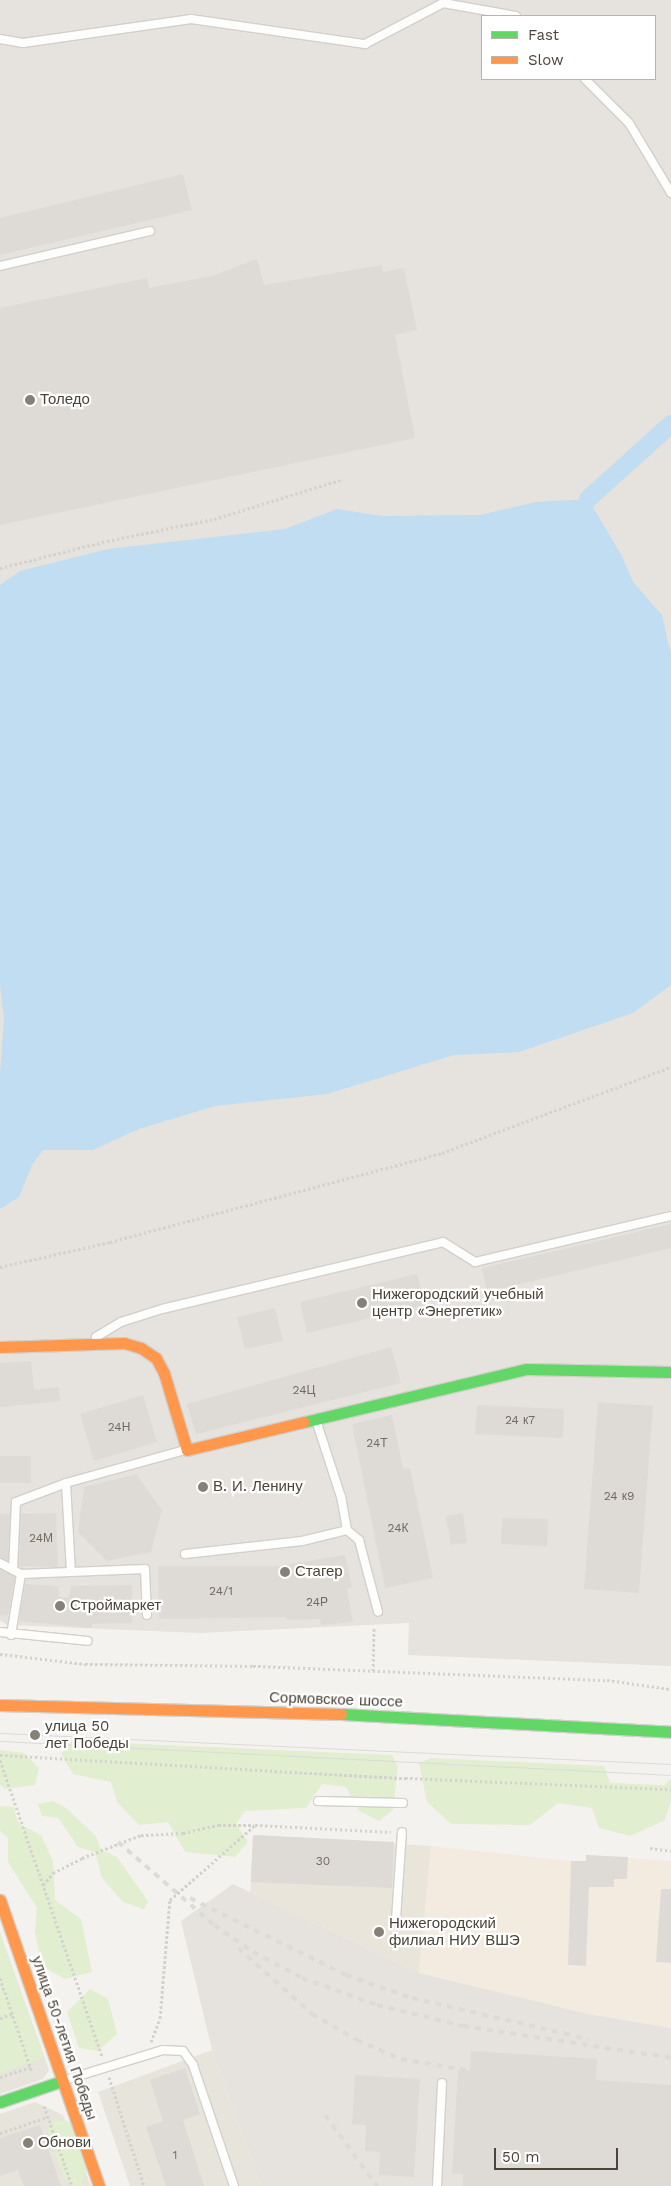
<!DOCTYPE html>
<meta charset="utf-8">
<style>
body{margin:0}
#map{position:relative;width:671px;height:2186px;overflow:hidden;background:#f4f2ee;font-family:"Work Sans",sans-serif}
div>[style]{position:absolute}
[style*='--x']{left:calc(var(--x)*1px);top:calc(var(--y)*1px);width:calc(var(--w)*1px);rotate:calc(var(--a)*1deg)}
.residential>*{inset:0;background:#e7e4dc}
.commercial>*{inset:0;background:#f3ebdf}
.industrial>*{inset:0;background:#e6e2de}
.education>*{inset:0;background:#eae5da}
.green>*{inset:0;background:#e1eecf}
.parking>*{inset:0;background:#e6e3df}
.water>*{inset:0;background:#c0ddf1}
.canal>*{height:18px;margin:-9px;padding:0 9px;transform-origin:9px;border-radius:9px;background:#c0ddf1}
.building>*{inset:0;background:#dedbd6}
.path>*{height:3px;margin-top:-1.5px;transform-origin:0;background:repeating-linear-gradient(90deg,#d3d2cc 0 2.5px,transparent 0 5px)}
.roads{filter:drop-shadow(1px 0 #d2d0cb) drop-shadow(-1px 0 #d2d0cb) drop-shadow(0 1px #d2d0cb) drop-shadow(0 -1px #d2d0cb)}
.lane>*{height:8px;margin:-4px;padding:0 4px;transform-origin:4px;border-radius:4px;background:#fdfdfc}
.fast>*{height:11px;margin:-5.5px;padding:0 5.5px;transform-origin:5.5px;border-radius:5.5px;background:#63d668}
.slow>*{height:11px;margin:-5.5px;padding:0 5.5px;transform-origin:5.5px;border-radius:5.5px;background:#ff974d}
.tram>*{height:1px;margin:-0.5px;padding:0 0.5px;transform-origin:0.5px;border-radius:0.5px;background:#dbdbda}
.rail>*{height:4px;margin-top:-2px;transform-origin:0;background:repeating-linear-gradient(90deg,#dbdbda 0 6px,transparent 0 12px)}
.dots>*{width:14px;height:14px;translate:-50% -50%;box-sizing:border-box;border:2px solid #fff;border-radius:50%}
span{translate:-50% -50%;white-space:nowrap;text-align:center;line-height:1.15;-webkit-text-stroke:4.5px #fff;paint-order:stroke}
.number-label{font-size:12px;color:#706a61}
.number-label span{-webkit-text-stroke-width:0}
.poi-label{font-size:15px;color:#4b4439}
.left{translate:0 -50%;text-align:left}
.street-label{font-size:15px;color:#4b4439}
.legend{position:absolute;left:481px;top:15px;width:175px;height:65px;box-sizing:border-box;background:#fff;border:1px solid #b7b4b0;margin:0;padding:6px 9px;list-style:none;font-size:15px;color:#4b4439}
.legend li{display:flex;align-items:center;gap:10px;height:25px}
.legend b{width:25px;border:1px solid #b7b4b0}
.scale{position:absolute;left:494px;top:2148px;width:124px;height:22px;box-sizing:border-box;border:2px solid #4b4439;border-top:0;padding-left:6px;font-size:15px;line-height:18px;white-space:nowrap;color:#4b4439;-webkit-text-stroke:4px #fff;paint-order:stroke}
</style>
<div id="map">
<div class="residential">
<i style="clip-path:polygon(0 1933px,49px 2070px,43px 2079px,0 2094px)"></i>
<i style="clip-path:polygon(212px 2050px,261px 2186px,130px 2186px,98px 2092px)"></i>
<i style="clip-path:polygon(35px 2102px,63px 2115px,91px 2186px,0 2186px,0 2114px)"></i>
</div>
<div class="commercial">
<i style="clip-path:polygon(431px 1846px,571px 1861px,586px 1861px,586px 1855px,671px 1861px,671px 2028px,588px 2014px,419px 1973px)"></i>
</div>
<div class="industrial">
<i style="clip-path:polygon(evenodd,0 0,671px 0,671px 1666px,408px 1655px,409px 1623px,200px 1633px,8px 1625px,0 1621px,0 0,482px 16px,655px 16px,655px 79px,482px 79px,482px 16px)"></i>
<i style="clip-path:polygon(233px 1884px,419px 1973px,588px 2014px,671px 2028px,671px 2186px,261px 2186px,212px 2050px,181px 1921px)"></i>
</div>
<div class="education">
<i style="clip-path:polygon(253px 1835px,431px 1846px,419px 1973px,250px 1892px)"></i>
</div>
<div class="green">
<i style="clip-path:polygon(71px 1741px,392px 1755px,398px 1767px,393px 1810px,379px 1821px,359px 1811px,346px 1787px,322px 1784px,306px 1808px,245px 1811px,236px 1824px,248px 1842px,235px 1857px,185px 1852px,168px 1822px,139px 1825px,117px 1802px,111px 1782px,73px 1774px,61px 1754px)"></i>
<i style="clip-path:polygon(0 1750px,24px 1753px,39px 1768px,35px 1785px,5px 1789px,0 1785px)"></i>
<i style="clip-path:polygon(431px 1758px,604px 1766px,610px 1783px,664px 1785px,671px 1778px,671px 1800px,665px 1820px,630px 1836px,599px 1828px,592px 1808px,558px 1803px,530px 1825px,451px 1824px,427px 1802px,419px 1763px)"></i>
<i style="clip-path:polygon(53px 1801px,66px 1808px,96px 1836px,101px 1850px,117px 1857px,148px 1901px,144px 1909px,123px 1902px,102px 1878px,95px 1852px,78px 1847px,58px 1818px,42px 1816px,38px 1804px)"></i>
<i style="clip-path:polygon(0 1806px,13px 1807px,19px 1824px,41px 1835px,53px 1861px,55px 1900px,81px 1919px,92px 1972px,65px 1979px,42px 1966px,35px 1932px,37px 1908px,8px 1862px,8px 1838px,0 1831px)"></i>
<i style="clip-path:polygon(0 1933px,44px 2058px,0 2073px)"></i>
<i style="clip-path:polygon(90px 1989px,108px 1999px,117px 2034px,98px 2051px,79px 2048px,67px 2012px)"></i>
<i style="clip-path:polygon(57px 2120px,70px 2122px,87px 2168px,82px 2184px,85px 2186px,74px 2186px,64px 2178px,47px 2129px)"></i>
</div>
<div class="parking">
<i style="clip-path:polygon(137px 259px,143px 279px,0 307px,0 288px)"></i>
</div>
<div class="water">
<i style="clip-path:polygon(588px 499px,622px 556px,633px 582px,662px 615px,671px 655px,671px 985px,633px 1013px,519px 1052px,454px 1055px,327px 1094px,215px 1106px,139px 1129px,93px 1150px,43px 1150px,33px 1163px,19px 1197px,0 1209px,0 1073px,4px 1019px,0 985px,0 585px,20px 571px,108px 549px,285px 529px,337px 509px,382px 516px,480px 515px,536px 502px)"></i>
</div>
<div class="canal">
<i style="--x:588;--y:499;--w:112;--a:-42.1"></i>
</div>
<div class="building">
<i style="clip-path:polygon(183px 174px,192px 210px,0 255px,0 218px)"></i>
<i style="clip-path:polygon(257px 259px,264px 285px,382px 265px,383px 272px,404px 268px,417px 330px,395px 335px,415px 438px,0 525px,0 308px,147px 278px,149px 288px,211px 276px)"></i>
<i style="clip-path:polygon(671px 1224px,671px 1248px,487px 1292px,482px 1268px)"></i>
<i style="clip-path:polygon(417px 1274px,425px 1305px,307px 1333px,300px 1302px)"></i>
<i style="clip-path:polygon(275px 1308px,283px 1341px,245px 1349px,237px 1317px)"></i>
<i style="clip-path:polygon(391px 1347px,401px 1383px,196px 1434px,187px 1404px)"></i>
<i style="clip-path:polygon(31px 1361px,34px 1390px,59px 1387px,60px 1401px,0 1407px,0 1363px)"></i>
<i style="clip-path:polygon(143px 1395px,157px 1442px,94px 1461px,80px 1414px)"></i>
<i style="clip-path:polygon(598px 1402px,653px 1406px,639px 1593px,584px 1589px)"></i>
<i style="clip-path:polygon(477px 1405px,564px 1409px,563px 1438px,475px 1434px)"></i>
<i style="clip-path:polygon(392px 1415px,403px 1469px,410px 1468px,433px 1578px,385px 1588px,352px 1424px)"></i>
<i style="clip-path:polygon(0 1456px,31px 1456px,31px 1483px,0 1483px)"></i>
<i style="clip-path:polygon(136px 1474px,162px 1510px,151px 1552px,107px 1561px,78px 1532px,84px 1487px)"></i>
<i style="clip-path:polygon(56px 1513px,58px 1567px,19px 1566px,21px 1514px)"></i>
<i style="clip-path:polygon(463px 1513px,467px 1543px,451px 1545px,446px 1516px)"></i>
<i style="clip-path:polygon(0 1514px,10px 1514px,8px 1561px,0 1557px)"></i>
<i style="clip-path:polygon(502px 1518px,548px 1519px,547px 1546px,501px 1544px)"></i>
<i style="clip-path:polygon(345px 1555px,352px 1587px,347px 1589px,353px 1622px,321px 1625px,320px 1619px,287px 1620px,286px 1617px,159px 1619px,158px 1566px,279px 1566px)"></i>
<i style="clip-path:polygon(0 1569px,15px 1577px,8px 1616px,0 1615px)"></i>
<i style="clip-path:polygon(25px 1584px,58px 1586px,59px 1597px,69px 1598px,71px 1586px,132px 1585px,132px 1623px,92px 1624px,92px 1628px,19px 1621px)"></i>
<i style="clip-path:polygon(253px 1835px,394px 1842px,392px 1888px,251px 1882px)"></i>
<i style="clip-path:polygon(586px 1855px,628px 1857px,627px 1879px,614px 1879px,614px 1887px,589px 1887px,586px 1966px,568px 1965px,571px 1861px,586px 1861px)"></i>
<i style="clip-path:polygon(661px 1889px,671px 1889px,671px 1963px,656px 1962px)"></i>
<i style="clip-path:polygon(471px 2051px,597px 2059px,596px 2080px,671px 2085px,671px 2186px,463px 2186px,463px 2174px,452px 2173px,458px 2070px,470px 2071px)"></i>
<i style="clip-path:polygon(185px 2068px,200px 2114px,183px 2120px,204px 2186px,166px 2186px,146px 2127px,163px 2121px,150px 2080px)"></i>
<i style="clip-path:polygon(355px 2075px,420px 2079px,414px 2177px,379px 2175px,380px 2152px,365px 2151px,366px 2125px,352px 2124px)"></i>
<i style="clip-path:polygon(40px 2125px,61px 2186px,24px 2186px,18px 2170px,0 2176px,0 2138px)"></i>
</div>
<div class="path">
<i style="--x:0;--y:568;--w:110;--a:-14.2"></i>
<i style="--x:107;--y:541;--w:109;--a:-11.6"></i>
<i style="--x:214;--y:519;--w:135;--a:-17.2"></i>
<i style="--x:0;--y:1267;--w:113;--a:-12.8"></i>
<i style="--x:110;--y:1242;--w:344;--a:-15"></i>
<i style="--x:442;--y:1153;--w:245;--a:-20.6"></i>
<i style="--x:0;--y:1654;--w:86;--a:6.7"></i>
<i style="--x:85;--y:1664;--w:168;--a:0.7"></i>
<i style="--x:253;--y:1666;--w:354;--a:2.3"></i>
<i style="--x:607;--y:1680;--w:65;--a:8"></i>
<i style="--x:373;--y:1671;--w:43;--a:-88.7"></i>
<i style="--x:0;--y:1755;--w:406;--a:3.3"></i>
<i style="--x:405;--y:1778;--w:266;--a:2.4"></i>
<i style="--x:0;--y:1760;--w:314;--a:71"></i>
<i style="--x:650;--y:1848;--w:21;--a:8"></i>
<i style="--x:43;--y:1885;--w:16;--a:-50"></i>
<i style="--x:53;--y:1873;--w:33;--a:-27"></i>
<i style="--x:82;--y:1858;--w:63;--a:-21.3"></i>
<i style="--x:141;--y:1835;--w:42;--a:-2.7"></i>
<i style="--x:183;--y:1833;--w:36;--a:-13"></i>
<i style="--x:218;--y:1825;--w:36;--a:0"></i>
<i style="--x:0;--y:1978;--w:99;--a:71.2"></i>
<i style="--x:0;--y:2018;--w:13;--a:-18"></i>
<i style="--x:151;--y:2042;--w:26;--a:-69"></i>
<i style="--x:160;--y:2018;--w:118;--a:-85.2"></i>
<i style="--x:170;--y:1900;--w:113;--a:-41.4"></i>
<i style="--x:255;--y:1825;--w:136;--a:2.9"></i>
<i style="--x:0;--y:2077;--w:32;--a:-18"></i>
<i style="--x:109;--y:2077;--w:114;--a:72.2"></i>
<i style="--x:44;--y:2106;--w:85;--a:70.7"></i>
<i style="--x:0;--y:2133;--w:51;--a:-18.4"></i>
</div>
<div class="roads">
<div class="lane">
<i style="--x:0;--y:39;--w:23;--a:10"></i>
<i style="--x:23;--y:43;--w:170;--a:-8.1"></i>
<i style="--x:191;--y:19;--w:176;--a:8.2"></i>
<i style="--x:365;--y:44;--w:88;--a:-27.7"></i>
<i style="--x:443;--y:3;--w:74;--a:10.1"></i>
<i style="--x:585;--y:79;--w:62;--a:45"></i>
<i style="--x:629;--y:123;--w:82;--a:59"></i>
<i style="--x:0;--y:266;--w:154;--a:-13.1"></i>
<i style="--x:96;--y:1337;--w:29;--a:-31"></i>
<i style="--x:121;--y:1322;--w:43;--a:-17.6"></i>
<i style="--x:162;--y:1309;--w:289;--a:-13.4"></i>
<i style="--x:443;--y:1242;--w:38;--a:32"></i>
<i style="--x:475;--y:1262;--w:201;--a:-13.2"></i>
<i style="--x:66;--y:1483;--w:89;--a:86.8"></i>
<i style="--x:347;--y:1530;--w:16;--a:40"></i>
<i style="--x:359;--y:1540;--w:74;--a:75.2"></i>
<i style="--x:185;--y:1554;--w:118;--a:-6.3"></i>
<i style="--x:302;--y:1541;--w:46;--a:-13.7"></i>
<i style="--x:347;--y:1530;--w:34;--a:-100"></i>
<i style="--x:341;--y:1497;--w:81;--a:-108"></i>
<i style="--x:0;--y:1563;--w:24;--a:28"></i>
<i style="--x:21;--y:1574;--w:124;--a:-2.3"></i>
<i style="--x:145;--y:1569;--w:46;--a:87.5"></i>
<i style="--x:13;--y:1570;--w:68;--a:-87.5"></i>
<i style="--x:16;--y:1502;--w:53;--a:-20.8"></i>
<i style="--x:66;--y:1483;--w:123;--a:-15.5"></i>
<i style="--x:0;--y:1632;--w:88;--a:5.8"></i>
<i style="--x:11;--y:1635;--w:62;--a:-80.7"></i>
<i style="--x:318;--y:1801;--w:85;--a:1.3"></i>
<i style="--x:396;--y:1919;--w:87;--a:-86.1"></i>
<i style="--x:65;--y:2080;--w:102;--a:-17"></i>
<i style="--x:163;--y:2050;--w:20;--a:3"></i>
<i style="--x:183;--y:2051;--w:17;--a:54"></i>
<i style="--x:193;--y:2065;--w:128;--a:71.3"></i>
<i style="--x:437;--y:2186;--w:103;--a:-87.2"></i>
</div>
<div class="fast">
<i style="--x:304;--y:1422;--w:229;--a:-13.4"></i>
<i style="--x:527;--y:1369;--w:144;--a:1.2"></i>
<i style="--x:341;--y:1714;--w:330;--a:3.1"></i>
<i style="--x:0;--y:2102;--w:65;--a:-18.7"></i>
</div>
<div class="slow">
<i style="--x:0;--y:1347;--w:124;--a:-1.8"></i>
<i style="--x:124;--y:1343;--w:18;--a:16"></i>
<i style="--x:141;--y:1348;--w:18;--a:34"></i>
<i style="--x:156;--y:1358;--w:17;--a:62"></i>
<i style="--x:164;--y:1373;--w:80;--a:73.4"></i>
<i style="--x:187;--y:1450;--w:120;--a:-13.5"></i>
<i style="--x:0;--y:1705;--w:341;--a:1.5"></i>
<i style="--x:0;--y:1900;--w:303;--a:70.9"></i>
</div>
</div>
<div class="tram">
<i style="--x:0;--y:1733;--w:672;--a:2.65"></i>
<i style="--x:0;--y:1741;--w:672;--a:2.9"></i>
</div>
<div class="rail">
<i style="--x:118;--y:1842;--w:127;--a:40.8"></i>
<i style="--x:214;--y:1925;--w:47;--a:34.7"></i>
<i style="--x:253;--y:1952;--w:55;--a:28"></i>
<i style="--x:302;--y:1978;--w:80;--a:19.8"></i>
<i style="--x:377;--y:2005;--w:89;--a:13.7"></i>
<i style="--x:463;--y:2026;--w:210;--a:8.7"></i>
<i style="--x:190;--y:1898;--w:174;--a:26.3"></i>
<i style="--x:346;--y:1975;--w:70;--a:19.2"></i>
<i style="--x:412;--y:1998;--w:181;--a:13.1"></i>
<i style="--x:238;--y:1948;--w:99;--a:41.7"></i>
<i style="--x:312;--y:2014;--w:52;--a:30"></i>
<i style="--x:357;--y:2040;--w:48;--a:23.4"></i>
<i style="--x:401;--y:2059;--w:107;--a:9.7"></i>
<i style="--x:506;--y:2077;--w:78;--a:3.7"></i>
<i style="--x:325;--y:2115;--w:88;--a:53.8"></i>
</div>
<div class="dots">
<i style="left:30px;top:400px;background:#868178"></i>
<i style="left:362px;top:1303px;background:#868178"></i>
<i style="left:203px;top:1487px;background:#868178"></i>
<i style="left:285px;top:1572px;background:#868178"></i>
<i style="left:60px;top:1606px;background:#868178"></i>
<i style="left:35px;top:1735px;background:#868178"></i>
<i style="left:379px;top:1932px;background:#868178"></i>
<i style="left:28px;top:2143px;background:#868178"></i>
</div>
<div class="number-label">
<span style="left:304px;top:1391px">24Ц</span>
<span style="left:520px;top:1421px">24 к7</span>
<span style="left:119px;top:1428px">24Н</span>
<span style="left:377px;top:1444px">24Т</span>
<span style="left:619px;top:1497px">24 к9</span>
<span style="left:398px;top:1529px">24К</span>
<span style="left:41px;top:1539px">24М</span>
<span style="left:221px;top:1592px">24/1</span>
<span style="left:317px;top:1603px">24Р</span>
<span style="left:323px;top:1862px">30</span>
<span style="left:175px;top:2156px">1</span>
</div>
<div class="poi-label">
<span class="left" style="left:40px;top:400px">Толедо</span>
<span class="left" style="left:372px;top:1303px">Нижегородский учебный<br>центр «Энергетик»</span>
<span class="left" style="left:213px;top:1487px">В. И. Ленину</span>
<span class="left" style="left:295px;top:1572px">Стагер</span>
<span class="left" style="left:70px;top:1606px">Строймаркет</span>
<span class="left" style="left:45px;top:1735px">улица 50<br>лет Победы</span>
<span class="left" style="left:389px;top:1932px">Нижегородский<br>филиал НИУ ВШЭ</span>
<span class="left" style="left:38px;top:2143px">Обнови</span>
</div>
<div class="street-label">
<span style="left:336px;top:1700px;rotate:2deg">Сормовское шоссе</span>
<span style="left:64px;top:2038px;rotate:71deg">улица 50-летия Победы</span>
</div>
<ul class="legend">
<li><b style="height:6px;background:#63d668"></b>Fast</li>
<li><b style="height:6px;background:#ff974d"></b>Slow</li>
</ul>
<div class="scale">50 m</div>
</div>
